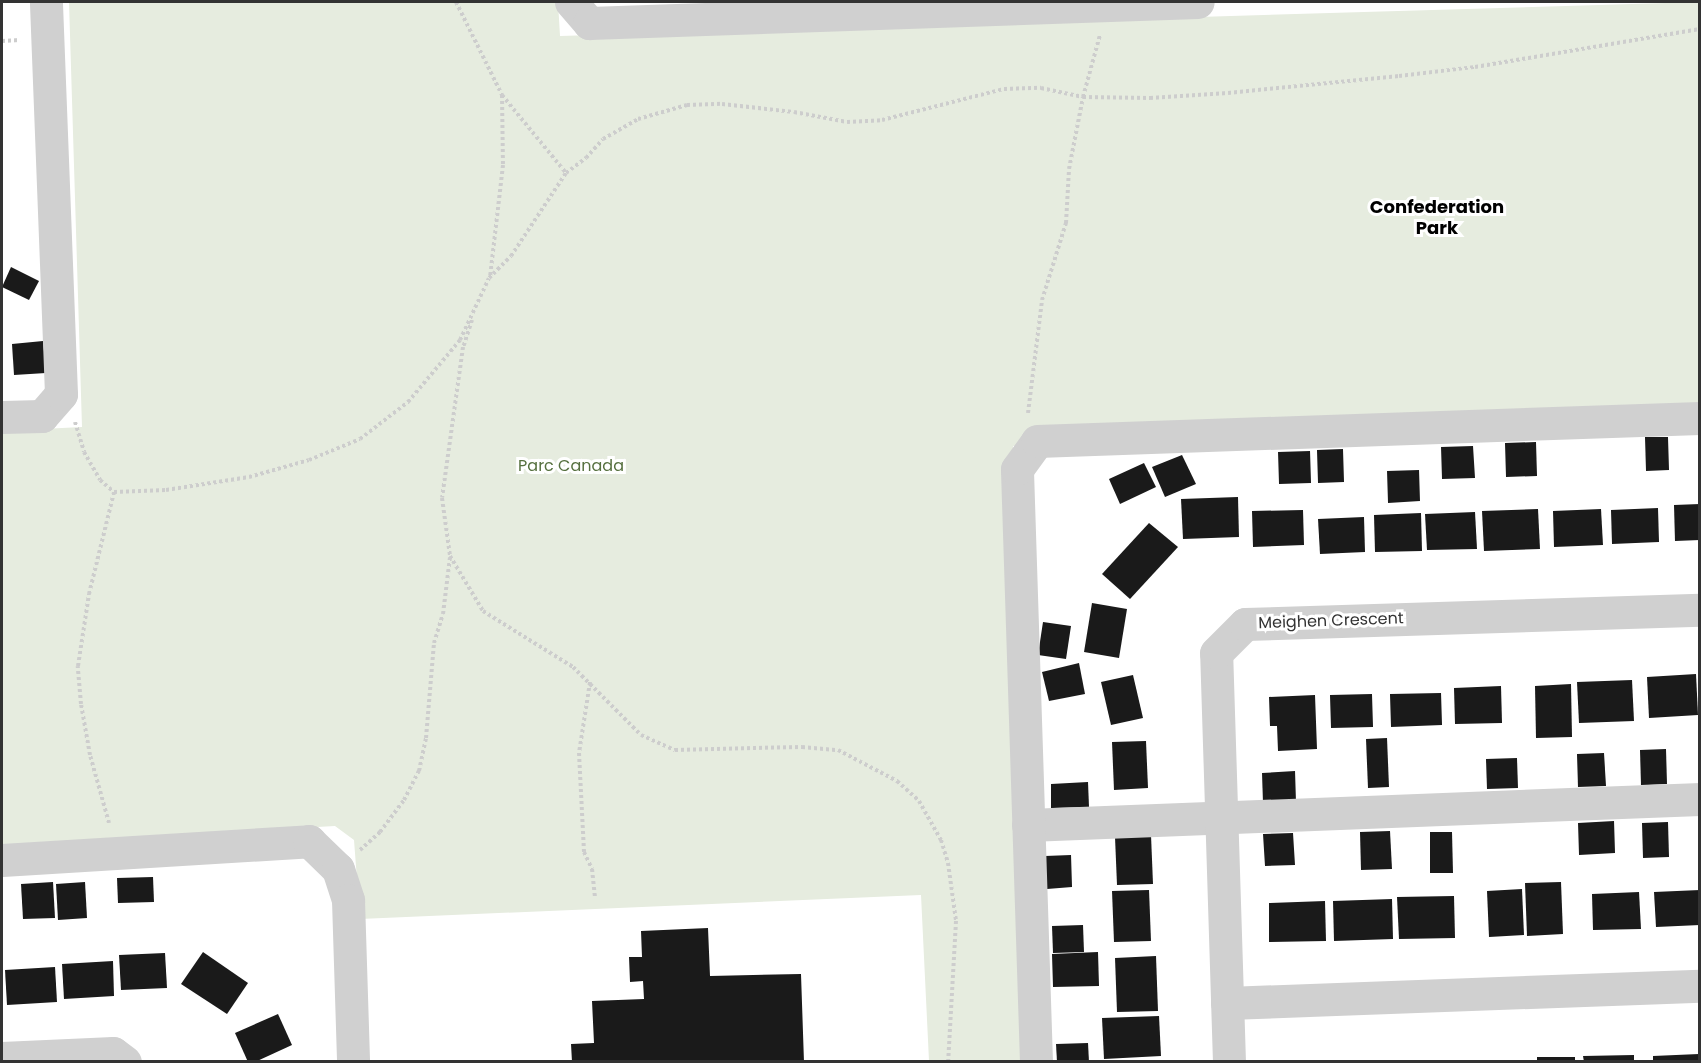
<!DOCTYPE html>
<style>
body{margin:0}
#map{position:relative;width:1701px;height:1063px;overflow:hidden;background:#fff;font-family:Poppins,sans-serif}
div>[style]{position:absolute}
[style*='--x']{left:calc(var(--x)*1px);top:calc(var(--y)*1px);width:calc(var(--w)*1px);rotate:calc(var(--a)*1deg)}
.green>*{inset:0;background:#e6ecdf}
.building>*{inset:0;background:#1a1a1a}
.path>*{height:4px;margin-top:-2px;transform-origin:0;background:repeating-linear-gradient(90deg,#cdcdcd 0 3px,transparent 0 6px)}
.minor>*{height:33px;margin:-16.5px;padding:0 16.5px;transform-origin:16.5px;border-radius:16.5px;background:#d0d0d0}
span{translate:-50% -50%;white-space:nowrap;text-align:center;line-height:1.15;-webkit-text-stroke:6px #fff;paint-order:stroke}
.park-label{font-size:16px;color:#56703f}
.street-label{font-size:16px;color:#333}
.neighbourhood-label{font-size:18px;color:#000;font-weight:700}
.frame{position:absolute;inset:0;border:3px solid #333;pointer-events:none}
</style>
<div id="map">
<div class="green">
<i style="clip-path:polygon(69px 2px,558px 2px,560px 36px,1699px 2px,1699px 407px,1013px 446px,1022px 1061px,929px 1061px,921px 895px,360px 919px,354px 840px,335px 826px,2px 845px,2px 431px,82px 427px)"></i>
</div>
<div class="building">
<i style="clip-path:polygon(11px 267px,39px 281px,29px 300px,2px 287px)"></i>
<i style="clip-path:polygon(43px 341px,46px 373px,14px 375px,12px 344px)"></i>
<i style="clip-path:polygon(1645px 437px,1668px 437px,1669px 470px,1646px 471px)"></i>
<i style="clip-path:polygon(1536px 442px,1537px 476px,1506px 477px,1505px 443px)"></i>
<i style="clip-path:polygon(1473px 446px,1475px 478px,1442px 479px,1441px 447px)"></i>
<i style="clip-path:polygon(1343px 449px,1344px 482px,1318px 483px,1317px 450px)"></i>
<i style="clip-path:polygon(1310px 451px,1311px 483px,1279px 484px,1278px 452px)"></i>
<i style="clip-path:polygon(1182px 455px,1196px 484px,1165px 497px,1152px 467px)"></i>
<i style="clip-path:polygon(1144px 463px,1156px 487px,1120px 504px,1109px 479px)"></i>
<i style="clip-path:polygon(1419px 470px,1420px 501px,1388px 503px,1387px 471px)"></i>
<i style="clip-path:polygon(1238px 497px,1239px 537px,1183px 539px,1181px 499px)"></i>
<i style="clip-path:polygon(1700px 504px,1700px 540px,1675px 541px,1674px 505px)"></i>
<i style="clip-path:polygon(1658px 508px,1659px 542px,1612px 544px,1611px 510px)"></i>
<i style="clip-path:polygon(1538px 509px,1540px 549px,1484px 551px,1482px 511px)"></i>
<i style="clip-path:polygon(1601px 509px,1603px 545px,1554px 547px,1553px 511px)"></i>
<i style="clip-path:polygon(1303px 510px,1304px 545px,1253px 547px,1252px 511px)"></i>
<i style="clip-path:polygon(1475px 512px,1477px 549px,1427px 550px,1425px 514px)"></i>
<i style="clip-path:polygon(1421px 513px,1422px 551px,1375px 552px,1374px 515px)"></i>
<i style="clip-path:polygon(1364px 517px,1365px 552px,1320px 554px,1318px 519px)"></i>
<i style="clip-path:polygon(1149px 523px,1178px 547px,1130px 599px,1102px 574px)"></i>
<i style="clip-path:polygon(1092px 603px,1127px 609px,1119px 658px,1084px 652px)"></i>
<i style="clip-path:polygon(1043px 622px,1071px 626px,1066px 659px,1038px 655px)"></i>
<i style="clip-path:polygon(1079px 663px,1085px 694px,1049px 701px,1042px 672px)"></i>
<i style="clip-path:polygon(1696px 674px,1698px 715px,1649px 718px,1647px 677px)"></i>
<i style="clip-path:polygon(1133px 675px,1143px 718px,1111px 725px,1101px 682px)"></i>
<i style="clip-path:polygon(1632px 680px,1634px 721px,1579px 723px,1577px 682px)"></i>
<i style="clip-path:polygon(1571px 684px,1572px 737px,1536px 738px,1535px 686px)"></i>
<i style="clip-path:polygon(1501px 686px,1502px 723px,1455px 724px,1454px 688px)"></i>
<i style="clip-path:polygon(1441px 693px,1442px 725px,1391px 727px,1390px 694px)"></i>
<i style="clip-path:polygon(1372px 694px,1373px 727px,1331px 728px,1330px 695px)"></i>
<i style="clip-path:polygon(1315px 695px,1317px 749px,1278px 751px,1277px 726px,1270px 726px,1269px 697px)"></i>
<i style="clip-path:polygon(1387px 738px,1389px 787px,1368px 788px,1366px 739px)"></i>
<i style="clip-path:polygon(1146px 741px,1148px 788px,1114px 790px,1112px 742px)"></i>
<i style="clip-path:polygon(1666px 749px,1667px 784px,1641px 785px,1640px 750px)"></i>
<i style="clip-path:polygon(1604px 753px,1606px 786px,1578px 787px,1577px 754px)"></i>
<i style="clip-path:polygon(1517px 758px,1518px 788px,1487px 789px,1486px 759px)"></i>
<i style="clip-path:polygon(1295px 771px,1296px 802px,1263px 803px,1262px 773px)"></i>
<i style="clip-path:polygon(1088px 782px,1089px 807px,1051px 808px,1051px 784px)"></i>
<i style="clip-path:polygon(1614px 821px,1615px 853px,1579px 855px,1578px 823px)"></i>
<i style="clip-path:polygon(1668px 822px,1669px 857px,1643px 858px,1642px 823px)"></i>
<i style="clip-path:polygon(1390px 831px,1392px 869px,1361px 870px,1360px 832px)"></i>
<i style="clip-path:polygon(1430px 832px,1452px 832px,1453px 873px,1430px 873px)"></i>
<i style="clip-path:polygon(1293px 833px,1295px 865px,1265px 866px,1263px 834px)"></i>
<i style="clip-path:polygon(1151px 835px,1153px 884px,1117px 885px,1115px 837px)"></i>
<i style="clip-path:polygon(1071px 855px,1072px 887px,1047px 889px,1045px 856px)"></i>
<i style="clip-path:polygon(153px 877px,154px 902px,118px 903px,117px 878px)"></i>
<i style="clip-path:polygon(53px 882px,55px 918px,23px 919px,21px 884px)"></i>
<i style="clip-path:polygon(85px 882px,87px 918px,58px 920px,56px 884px)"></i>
<i style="clip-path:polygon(1561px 882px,1563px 934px,1527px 936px,1525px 883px)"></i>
<i style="clip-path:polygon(1522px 889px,1524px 935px,1489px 937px,1487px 891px)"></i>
<i style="clip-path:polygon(1149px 890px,1151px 941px,1114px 942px,1112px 891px)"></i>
<i style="clip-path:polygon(1700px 890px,1700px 925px,1656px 927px,1654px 892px)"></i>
<i style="clip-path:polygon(1639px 892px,1641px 929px,1593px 930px,1592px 894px)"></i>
<i style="clip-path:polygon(1454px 896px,1455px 938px,1399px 939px,1397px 897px)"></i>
<i style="clip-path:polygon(1392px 899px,1393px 939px,1334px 941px,1333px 901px)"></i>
<i style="clip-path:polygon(1325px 901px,1326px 941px,1269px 942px,1269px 903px)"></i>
<i style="clip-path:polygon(1083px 925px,1084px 952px,1053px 953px,1052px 926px)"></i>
<i style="clip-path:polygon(708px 928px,710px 976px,801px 974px,804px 1062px,572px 1062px,571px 1044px,594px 1043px,592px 1001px,644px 999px,643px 981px,630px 982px,629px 957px,642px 957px,641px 931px)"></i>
<i style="clip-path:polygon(203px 952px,248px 983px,227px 1014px,181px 984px)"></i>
<i style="clip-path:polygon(1098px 952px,1099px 986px,1053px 987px,1052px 954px)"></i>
<i style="clip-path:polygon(165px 953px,167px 988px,121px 990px,119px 955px)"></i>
<i style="clip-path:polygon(1156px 956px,1158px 1011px,1117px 1012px,1115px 958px)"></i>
<i style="clip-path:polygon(113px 961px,114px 996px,64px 999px,62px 964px)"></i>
<i style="clip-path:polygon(55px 967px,57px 1002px,7px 1005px,5px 970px)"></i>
<i style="clip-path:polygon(278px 1014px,292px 1045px,255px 1062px,248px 1062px,235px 1033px)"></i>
<i style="clip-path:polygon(1159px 1016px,1161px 1056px,1104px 1059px,1102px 1018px)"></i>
<i style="clip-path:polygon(1088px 1043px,1089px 1062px,1057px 1062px,1056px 1044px)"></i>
<i style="clip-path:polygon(1699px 1054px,1699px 1062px,1653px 1062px,1653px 1056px)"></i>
<i style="clip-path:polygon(1634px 1055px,1634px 1062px,1584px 1062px,1583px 1056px)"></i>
<i style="clip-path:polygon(1537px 1057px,1575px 1057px,1575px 1062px,1537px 1062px)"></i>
</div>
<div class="path">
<i style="--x:456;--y:2;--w:104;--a:63.7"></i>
<i style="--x:502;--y:95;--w:70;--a:89.2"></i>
<i style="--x:503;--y:165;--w:113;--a:96.6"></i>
<i style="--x:2;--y:41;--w:18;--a:-3"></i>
<i style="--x:502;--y:95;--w:101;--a:50.6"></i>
<i style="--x:472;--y:320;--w:28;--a:108"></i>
<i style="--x:463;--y:347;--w:152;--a:97.9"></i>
<i style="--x:442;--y:498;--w:59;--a:82.1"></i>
<i style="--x:450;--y:556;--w:64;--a:59"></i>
<i style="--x:483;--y:611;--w:106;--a:31.9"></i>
<i style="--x:573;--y:667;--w:96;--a:45"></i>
<i style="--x:641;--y:735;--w:37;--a:24"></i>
<i style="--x:675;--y:750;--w:127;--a:-1.4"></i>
<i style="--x:802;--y:747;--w:36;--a:5"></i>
<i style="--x:838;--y:750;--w:67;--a:27.7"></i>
<i style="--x:897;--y:781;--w:30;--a:42"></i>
<i style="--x:919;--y:801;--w:45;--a:60.6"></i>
<i style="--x:941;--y:840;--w:24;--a:73"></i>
<i style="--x:948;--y:863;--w:59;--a:82.1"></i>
<i style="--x:956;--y:921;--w:141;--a:93.2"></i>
<i style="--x:1028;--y:413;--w:114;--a:-82.9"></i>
<i style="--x:1042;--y:300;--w:81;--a:-72.7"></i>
<i style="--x:1066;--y:223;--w:54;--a:-86.8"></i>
<i style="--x:1069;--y:169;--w:73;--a:-79"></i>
<i style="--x:1083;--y:97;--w:67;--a:0.9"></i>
<i style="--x:1150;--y:98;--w:78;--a:-3.7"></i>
<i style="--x:1228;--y:93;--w:172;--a:-5.7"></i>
<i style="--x:1399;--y:76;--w:77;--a:-6.8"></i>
<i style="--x:1475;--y:67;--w:228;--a:-9.6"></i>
<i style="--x:75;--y:422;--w:31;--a:73"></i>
<i style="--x:84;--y:452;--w:32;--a:60"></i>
<i style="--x:100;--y:480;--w:18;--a:41"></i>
<i style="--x:114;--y:492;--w:52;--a:-2.2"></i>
<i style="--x:166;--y:490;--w:84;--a:-8.9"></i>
<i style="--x:249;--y:477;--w:62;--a:-15.8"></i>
<i style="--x:309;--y:460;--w:55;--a:-22.4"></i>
<i style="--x:360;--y:439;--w:61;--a:-37.6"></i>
<i style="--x:408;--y:402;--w:81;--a:-50"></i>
<i style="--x:460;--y:340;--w:68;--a:-64.9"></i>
<i style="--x:489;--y:278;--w:31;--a:-45"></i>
<i style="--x:511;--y:256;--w:100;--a:-56.5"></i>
<i style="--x:566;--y:173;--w:25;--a:-37"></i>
<i style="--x:586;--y:158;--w:25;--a:-48"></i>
<i style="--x:603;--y:139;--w:40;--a:-29.7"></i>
<i style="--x:638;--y:119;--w:51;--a:-15.9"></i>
<i style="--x:687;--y:105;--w:35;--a:-2"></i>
<i style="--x:722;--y:104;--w:72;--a:6.3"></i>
<i style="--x:794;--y:112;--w:54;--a:10.7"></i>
<i style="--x:847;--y:122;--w:35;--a:-3"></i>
<i style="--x:882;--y:120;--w:126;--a:-14.3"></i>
<i style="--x:1004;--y:89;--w:37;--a:-2"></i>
<i style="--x:1041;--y:88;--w:43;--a:12.1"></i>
<i style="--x:1083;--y:97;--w:64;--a:-74.7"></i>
<i style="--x:590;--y:682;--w:72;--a:98.8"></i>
<i style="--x:579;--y:753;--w:99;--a:87.1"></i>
<i style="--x:584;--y:852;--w:19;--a:65"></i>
<i style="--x:592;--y:869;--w:28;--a:84"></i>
<i style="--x:109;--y:823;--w:71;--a:-105.6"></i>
<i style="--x:90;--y:755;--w:52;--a:-100"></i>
<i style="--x:81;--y:704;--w:38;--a:-95"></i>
<i style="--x:78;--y:666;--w:73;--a:-81.3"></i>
<i style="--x:89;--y:594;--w:105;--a:-76.2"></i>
<i style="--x:360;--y:850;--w:27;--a:-42"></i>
<i style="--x:380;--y:832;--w:40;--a:-53"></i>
<i style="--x:404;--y:800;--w:33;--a:-63"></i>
<i style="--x:419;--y:771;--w:34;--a:-78"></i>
<i style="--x:426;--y:738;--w:95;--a:-85.2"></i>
<i style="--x:434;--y:643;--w:30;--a:-73"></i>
<i style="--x:443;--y:614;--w:57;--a:-83"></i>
</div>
<div class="minor">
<i style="--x:571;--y:2;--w:28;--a:49"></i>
<i style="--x:589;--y:23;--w:609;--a:-1.97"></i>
<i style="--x:2;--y:417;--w:40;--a:-1.4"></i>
<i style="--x:42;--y:416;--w:29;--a:-49"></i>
<i style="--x:61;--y:394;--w:392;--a:-92.2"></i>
<i style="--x:1028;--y:825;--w:673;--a:-2.22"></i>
<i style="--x:2;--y:860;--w:308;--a:-3.5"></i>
<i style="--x:309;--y:841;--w:40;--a:44"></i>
<i style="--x:338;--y:869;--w:33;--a:72"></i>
<i style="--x:348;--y:900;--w:162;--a:88.2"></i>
<i style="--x:1227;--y:1003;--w:473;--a:-2.1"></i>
<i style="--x:2;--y:1058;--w:111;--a:-2.6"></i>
<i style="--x:113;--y:1053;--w:15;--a:37"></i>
<i style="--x:1036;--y:1062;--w:593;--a:-91.84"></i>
<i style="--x:1017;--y:469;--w:34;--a:-54"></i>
<i style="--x:1037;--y:441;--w:663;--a:-1.99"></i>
<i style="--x:1229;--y:1062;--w:409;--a:-91.8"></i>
<i style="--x:1216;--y:653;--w:41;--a:-45"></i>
<i style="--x:1245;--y:624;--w:455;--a:-1.8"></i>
</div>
<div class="park-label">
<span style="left:571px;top:466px">Parc Canada</span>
</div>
<div class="street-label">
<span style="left:1331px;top:621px;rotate:-2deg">Meighen Crescent</span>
</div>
<div class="neighbourhood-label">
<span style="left:1437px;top:218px">Confederation<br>Park</span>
</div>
<div class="frame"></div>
</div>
